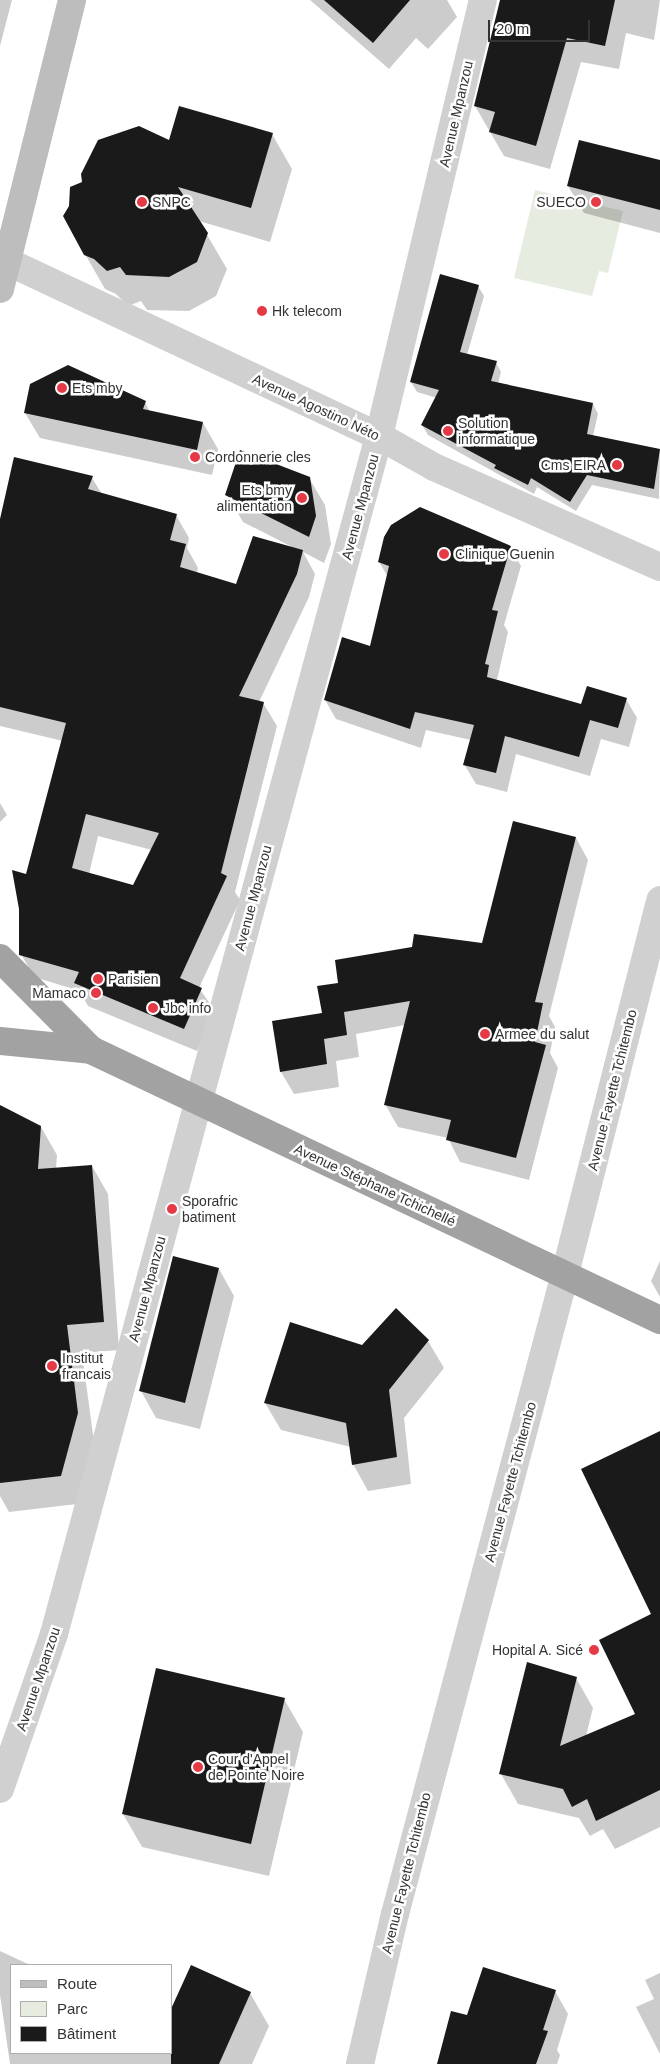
<!DOCTYPE html>
<meta charset="utf-8">
<style>
body{margin:0}
#map{position:relative;width:660px;height:2064px;overflow:hidden;background:#fff;font-family:Helvetica,sans-serif}
div>[style]{position:absolute}
[style*='--x']{left:calc(var(--x)*1px);top:calc(var(--y)*1px);width:calc(var(--w)*1px);rotate:calc(var(--a)*1deg)}
.green>*{inset:0;background:#e6ecdf}
.shadow>*{inset:0;background:#0003}
.building>*{inset:0;background:#1a1a1a}
.minor>*{height:28px;margin:-14px;padding:0 14px;transform-origin:14px;border-radius:14px;background:#d0d0d0}
.tertiary>*{height:28px;margin:-14px;padding:0 14px;transform-origin:14px;border-radius:14px;background:#d0d0d0}
.secondary>*{height:28px;margin:-14px;padding:0 14px;transform-origin:14px;border-radius:14px;background:#bdbdbd}
.trunk>*{height:28px;margin:-14px;padding:0 14px;transform-origin:14px;border-radius:14px;background:#a2a2a2}
.dots>*{width:14px;height:14px;translate:-50% -50%;box-sizing:border-box;border:2px solid #fff;border-radius:50%}
span{translate:-50% -50%;white-space:nowrap;text-align:center;line-height:1.15;-webkit-text-stroke:5px #fff;paint-order:stroke}
.street-label{font-size:14px;color:#333}
.poi-label{font-size:14px;color:#333}
.left{translate:0 -50%;text-align:left}
.right{translate:-100% -50%;text-align:right}
.legend{position:absolute;left:10px;top:1964px;width:162px;height:90px;box-sizing:border-box;background:#fff;border:1px solid #adadad;margin:0;padding:6px 9px;list-style:none;font-size:15px;color:#333}
.legend li{display:flex;align-items:center;gap:10px;height:25px}
.legend b{width:25px;border:1px solid #adadad}
.scale{position:absolute;left:488px;top:20px;width:102px;height:22px;box-sizing:border-box;border:2px solid #333;border-top:0;padding-left:6px;font-size:15px;line-height:18px;white-space:nowrap;color:#333;-webkit-text-stroke:4px #fff;paint-order:stroke}
</style>
<div id="map">
<div class="green">
<i style="clip-path:polygon(535px 190px,623px 211px,608px 273px,599px 271px,592px 296px,514px 278px)"></i>
</div>
<div class="shadow">
<i style="clip-path:polygon(0 0,12px 0,0 46px)"></i>
<i style="clip-path:polygon(310px 0,447px 0,457px 17px,428px 49px,416px 38px,389px 69px)"></i>
<i style="clip-path:polygon(502px 0,660px 0,654px 40px,626px 33px,619px 69px,581px 62px,550px 169px,504px 156px,475px 106px)"></i>
<i style="clip-path:polygon(272px 134px,292px 169px,270px 242px,199px 221px,227px 269px,216px 296px,189px 311px,147px 310px,141px 301px,128px 306px,116px 294px,105px 289px,85px 254px,169px 141px)"></i>
<i style="clip-path:polygon(660px 162px,660px 233px,584px 213px,568px 186px)"></i>
<i style="clip-path:polygon(478px 286px,484px 296px,467px 355px,496px 362px,501px 372px,498px 384px,593px 404px,598px 414px,593px 436px,660px 450px,659px 499px,592px 485px,576px 511px,537px 487px,534px 494px,428px 435px,422px 425px,437px 398px,417px 392px,411px 382px)"></i>
<i style="clip-path:polygon(145px 402px,150px 412px,203px 423px,218px 449px,212px 475px,40px 438px,25px 413px)"></i>
<i style="clip-path:polygon(evenodd,13px 460px,92px 478px,102px 494px,176px 515px,189px 538px,187px 548px,198px 568px,197px 573px,237px 585px,292px 547px,243px 522px,227px 495px,309px 478px,325px 505px,331px 544px,324px 563px,303px 552px,315px 574px,309px 597px,259px 702px,263px 703px,277px 726px,235px 892px,240px 900px,199px 988px,215px 1011px,197px 1051px,88px 1006px,80px 991px,34px 977px,21px 954px,27px 876px,63px 741px,0 726px,0 526px,13px 460px,98px 836px,152px 850px,134px 887px,89px 874px,98px 836px)"></i>
<i style="clip-path:polygon(510px 547px,521px 566px,504px 625px,508px 632px,497px 680px,582px 706px,626px 699px,637px 718px,629px 747px,601px 739px,590px 776px,516px 754px,507px 792px,476px 784px,464px 764px,471px 740px,426px 730px,421px 748px,336px 719px,325px 700px,371px 648px,388px 577px,379px 562px)"></i>
<i style="clip-path:polygon(0 803px,7px 815px,0 822px)"></i>
<i style="clip-path:polygon(576px 838px,588px 860px,549px 1016px,555px 1027px,550px 1053px,558px 1068px,529px 1180px,460px 1162px,448px 1138px,398px 1127px,385px 1104px,405px 1025px,356px 1034px,359px 1057px,336px 1061px,339px 1087px,294px 1094px,281px 1072px,274px 1022px,323px 1014px,340px 984px,483px 945px)"></i>
<i style="clip-path:polygon(0 1106px,41px 1127px,57px 1155px,56px 1169px,92px 1166px,108px 1194px,119px 1350px,82px 1353px,94px 1442px,77px 1504px,9px 1512px,0 1496px)"></i>
<i style="clip-path:polygon(660px 1261px,660px 1297px,651px 1281px)"></i>
<i style="clip-path:polygon(219px 1269px,234px 1296px,200px 1429px,156px 1418px,141px 1391px)"></i>
<i style="clip-path:polygon(428px 1341px,444px 1368px,404px 1418px,411px 1484px,368px 1491px,353px 1464px,351px 1447px,281px 1430px,265px 1403px,363px 1346px)"></i>
<i style="clip-path:polygon(660px 1433px,660px 1827px,615px 1849px,603px 1829px,590px 1836px,579px 1818px,518px 1804px,501px 1774px,576px 1678px,593px 1708px,586px 1736px,636px 1715px,652px 1615px)"></i>
<i style="clip-path:polygon(284px 1699px,303px 1732px,269px 1876px,142px 1847px,123px 1814px)"></i>
<i style="clip-path:polygon(0 1951px,30px 1965px,11px 1965px,11px 2053px,171px 2053px,250px 1993px,269px 2026px,252px 2064px,10px 2064px,0 1995px)"></i>
<i style="clip-path:polygon(660px 1973px,660px 2054px,636px 2007px,654px 1999px,645px 1980px)"></i>
<i style="clip-path:polygon(555px 1991px,568px 2014px,557px 2050px,560px 2055px,557px 2064px,438px 2064px,468px 2017px)"></i>
</div>
<div class="building">
<i style="clip-path:polygon(324px 0,410px 0,373px 43px)"></i>
<i style="clip-path:polygon(500px 0,615px 0,605px 46px,567px 38px,536px 146px,489px 132px,495px 112px,474px 106px)"></i>
<i style="clip-path:polygon(179px 106px,273px 133px,251px 208px,178px 187px,208px 233px,197px 262px,169px 277px,126px 275px,120px 267px,107px 271px,94px 259px,84px 255px,63px 216px,69px 206px,70px 187px,82px 182px,81px 174px,98px 140px,139px 126px,169px 140px)"></i>
<i style="clip-path:polygon(579px 140px,660px 160px,660px 210px,567px 186px)"></i>
<i style="clip-path:polygon(440px 274px,479px 285px,460px 352px,497px 361px,491px 381px,593px 403px,587px 434px,660px 449px,654px 489px,587px 475px,570px 502px,531px 478px,528px 485px,494px 468px,496px 465px,421px 425px,439px 390px,410px 382px)"></i>
<i style="clip-path:polygon(68px 365px,146px 401px,143px 409px,203px 422px,197px 450px,24px 413px,30px 384px)"></i>
<i style="clip-path:polygon(240px 450px,310px 477px,316px 516px,309px 537px,225px 495px)"></i>
<i style="clip-path:polygon(evenodd,14px 457px,93px 476px,88px 489px,177px 514px,170px 540px,186px 544px,180px 567px,236px 584px,253px 536px,303px 550px,297px 574px,239px 696px,264px 702px,221px 873px,227px 876px,180px 978px,202px 988px,184px 1029px,74px 983px,79px 972px,19px 955px,19px 909px,12px 870px,26px 874px,66px 723px,0 707px,0 519px,14px 457px,86px 814px,159px 833px,133px 885px,72px 868px,86px 814px)"></i>
<i style="clip-path:polygon(420px 507px,511px 546px,492px 610px,498px 611px,485px 664px,489px 665px,487px 677px,581px 704px,587px 686px,627px 698px,618px 728px,590px 720px,579px 757px,505px 736px,496px 773px,463px 765px,474px 725px,415px 712px,410px 729px,324px 700px,342px 637px,370px 646px,389px 566px,378px 562px,384px 537px,391px 525px)"></i>
<i style="clip-path:polygon(513px 821px,576px 837px,535px 1002px,543px 1003px,535px 1042px,546px 1045px,516px 1158px,446px 1140px,451px 1120px,384px 1105px,410px 1001px,344px 1012px,347px 1035px,324px 1039px,327px 1064px,280px 1072px,272px 1021px,322px 1013px,317px 986px,338px 983px,335px 960px,412px 947px,414px 934px,482px 943px)"></i>
<i style="clip-path:polygon(0 1105px,41px 1126px,38px 1169px,92px 1165px,104px 1322px,67px 1325px,78px 1413px,61px 1476px,0 1483px)"></i>
<i style="clip-path:polygon(173px 1256px,219px 1268px,185px 1403px,139px 1391px)"></i>
<i style="clip-path:polygon(396px 1308px,429px 1340px,389px 1390px,397px 1457px,352px 1465px,346px 1423px,264px 1403px,290px 1322px,362px 1345px)"></i>
<i style="clip-path:polygon(660px 1431px,660px 1790px,596px 1821px,587px 1799px,572px 1807px,563px 1789px,499px 1774px,527px 1662px,577px 1677px,560px 1746px,635px 1714px,599px 1640px,651px 1614px,581px 1469px)"></i>
<i style="clip-path:polygon(156px 1668px,285px 1698px,251px 1844px,122px 1814px)"></i>
<i style="clip-path:polygon(191px 1965px,251px 1992px,219px 2064px,171px 2064px,171px 2009px)"></i>
<i style="clip-path:polygon(483px 1967px,556px 1990px,543px 2030px,548px 2031px,536px 2064px,437px 2064px,451px 2011px,467px 2015px)"></i>
</div>
<div class="minor">
<i style="--x:0;--y:258;--w:419;--a:25.2"></i>
<i style="--x:379;--y:436;--w:63;--a:29.4"></i>
<i style="--x:434;--y:467;--w:247;--a:23.9"></i>
<i style="--x:0;--y:1789;--w:164;--a:-70.8"></i>
<i style="--x:54;--y:1634;--w:1241;--a:-74.82"></i>
<i style="--x:379;--y:436;--w:448;--a:-76.6"></i>
</div>
<div class="tertiary">
<i style="--x:360;--y:2064;--w:154;--a:-76.9"></i>
<i style="--x:395;--y:1914;--w:662;--a:-75.12"></i>
<i style="--x:565;--y:1274;--w:386;--a:-75.7"></i>
</div>
<div class="secondary">
<i style="--x:0;--y:289;--w:298;--a:-76"></i>
</div>
<div class="trunk">
<i style="--x:0;--y:958;--w:129;--a:45.3"></i>
<i style="--x:91;--y:1050;--w:630;--a:25.39"></i>
<i style="--x:0;--y:1041;--w:91;--a:5.6"></i>
</div>
<div class="dots">
<i style="left:142px;top:202px;background:#e63946"></i>
<i style="left:596px;top:202px;background:#e63946"></i>
<i style="left:262px;top:311px;background:#e63946"></i>
<i style="left:62px;top:388px;background:#e63946"></i>
<i style="left:448px;top:431px;background:#e63946"></i>
<i style="left:195px;top:457px;background:#e63946"></i>
<i style="left:617px;top:465px;background:#e63946"></i>
<i style="left:302px;top:498px;background:#e63946"></i>
<i style="left:444px;top:554px;background:#e63946"></i>
<i style="left:98px;top:979px;background:#e63946"></i>
<i style="left:96px;top:993px;background:#e63946"></i>
<i style="left:153px;top:1008px;background:#e63946"></i>
<i style="left:485px;top:1034px;background:#e63946"></i>
<i style="left:172px;top:1209px;background:#e63946"></i>
<i style="left:52px;top:1366px;background:#e63946"></i>
<i style="left:594px;top:1650px;background:#e63946"></i>
<i style="left:198px;top:1767px;background:#e63946"></i>
</div>
<div class="street-label">
<span style="left:456px;top:114px;rotate:-77deg">Avenue Mpanzou</span>
<span style="left:316px;top:407px;rotate:25deg">Avenue Agostino Néto</span>
<span style="left:360px;top:507px;rotate:-75deg">Avenue Mpanzou</span>
<span style="left:253px;top:898px;rotate:-75deg">Avenue Mpanzou</span>
<span style="left:612px;top:1090px;rotate:-76deg">Avenue Fayette Tchitembo</span>
<span style="left:375px;top:1185px;rotate:25deg">Avenue Stéphane Tchichellé</span>
<span style="left:147px;top:1289px;rotate:-75deg">Avenue Mpanzou</span>
<span style="left:510px;top:1482px;rotate:-75deg">Avenue Fayette Tchitembo</span>
<span style="left:38px;top:1679px;rotate:-71deg">Avenue Mpanzou</span>
<span style="left:406px;top:1873px;rotate:-76deg">Avenue Fayette Tchitembo</span>
</div>
<div class="poi-label">
<span class="left" style="left:152px;top:202px">SNPC</span>
<span class="right" style="left:586px;top:202px">SUECO</span>
<span class="left" style="left:272px;top:311px">Hk telecom</span>
<span class="left" style="left:72px;top:388px">Ets mby</span>
<span class="left" style="left:458px;top:431px">Solution<br>informatique</span>
<span class="left" style="left:205px;top:457px">Cordonnerie cles</span>
<span class="right" style="left:606px;top:465px">Cms EIRA</span>
<span class="right" style="left:292px;top:498px">Ets bmy<br>alimentation</span>
<span class="left" style="left:455px;top:554px">Clinique Guenin</span>
<span class="left" style="left:108px;top:979px">Parisien</span>
<span class="right" style="left:86px;top:993px">Mamaco</span>
<span class="left" style="left:163px;top:1008px">Jbc info</span>
<span class="left" style="left:495px;top:1034px">Armee du salut</span>
<span class="left" style="left:182px;top:1209px">Sporafric<br>batiment</span>
<span class="left" style="left:62px;top:1366px">Institut<br>francais</span>
<span class="right" style="left:583px;top:1650px">Hopital A. Sicé</span>
<span class="left" style="left:208px;top:1767px">Cour d'Appel<br>de Pointe Noire</span>
</div>
<ul class="legend">
<li><b style="height:6px;background:#bdbdbd"></b>Route</li>
<li><b style="height:14px;background:#e6ecdf"></b>Parc</li>
<li><b style="height:14px;background:#1a1a1a"></b>Bâtiment</li>
</ul>
<div class="scale">20 m</div>
</div>
